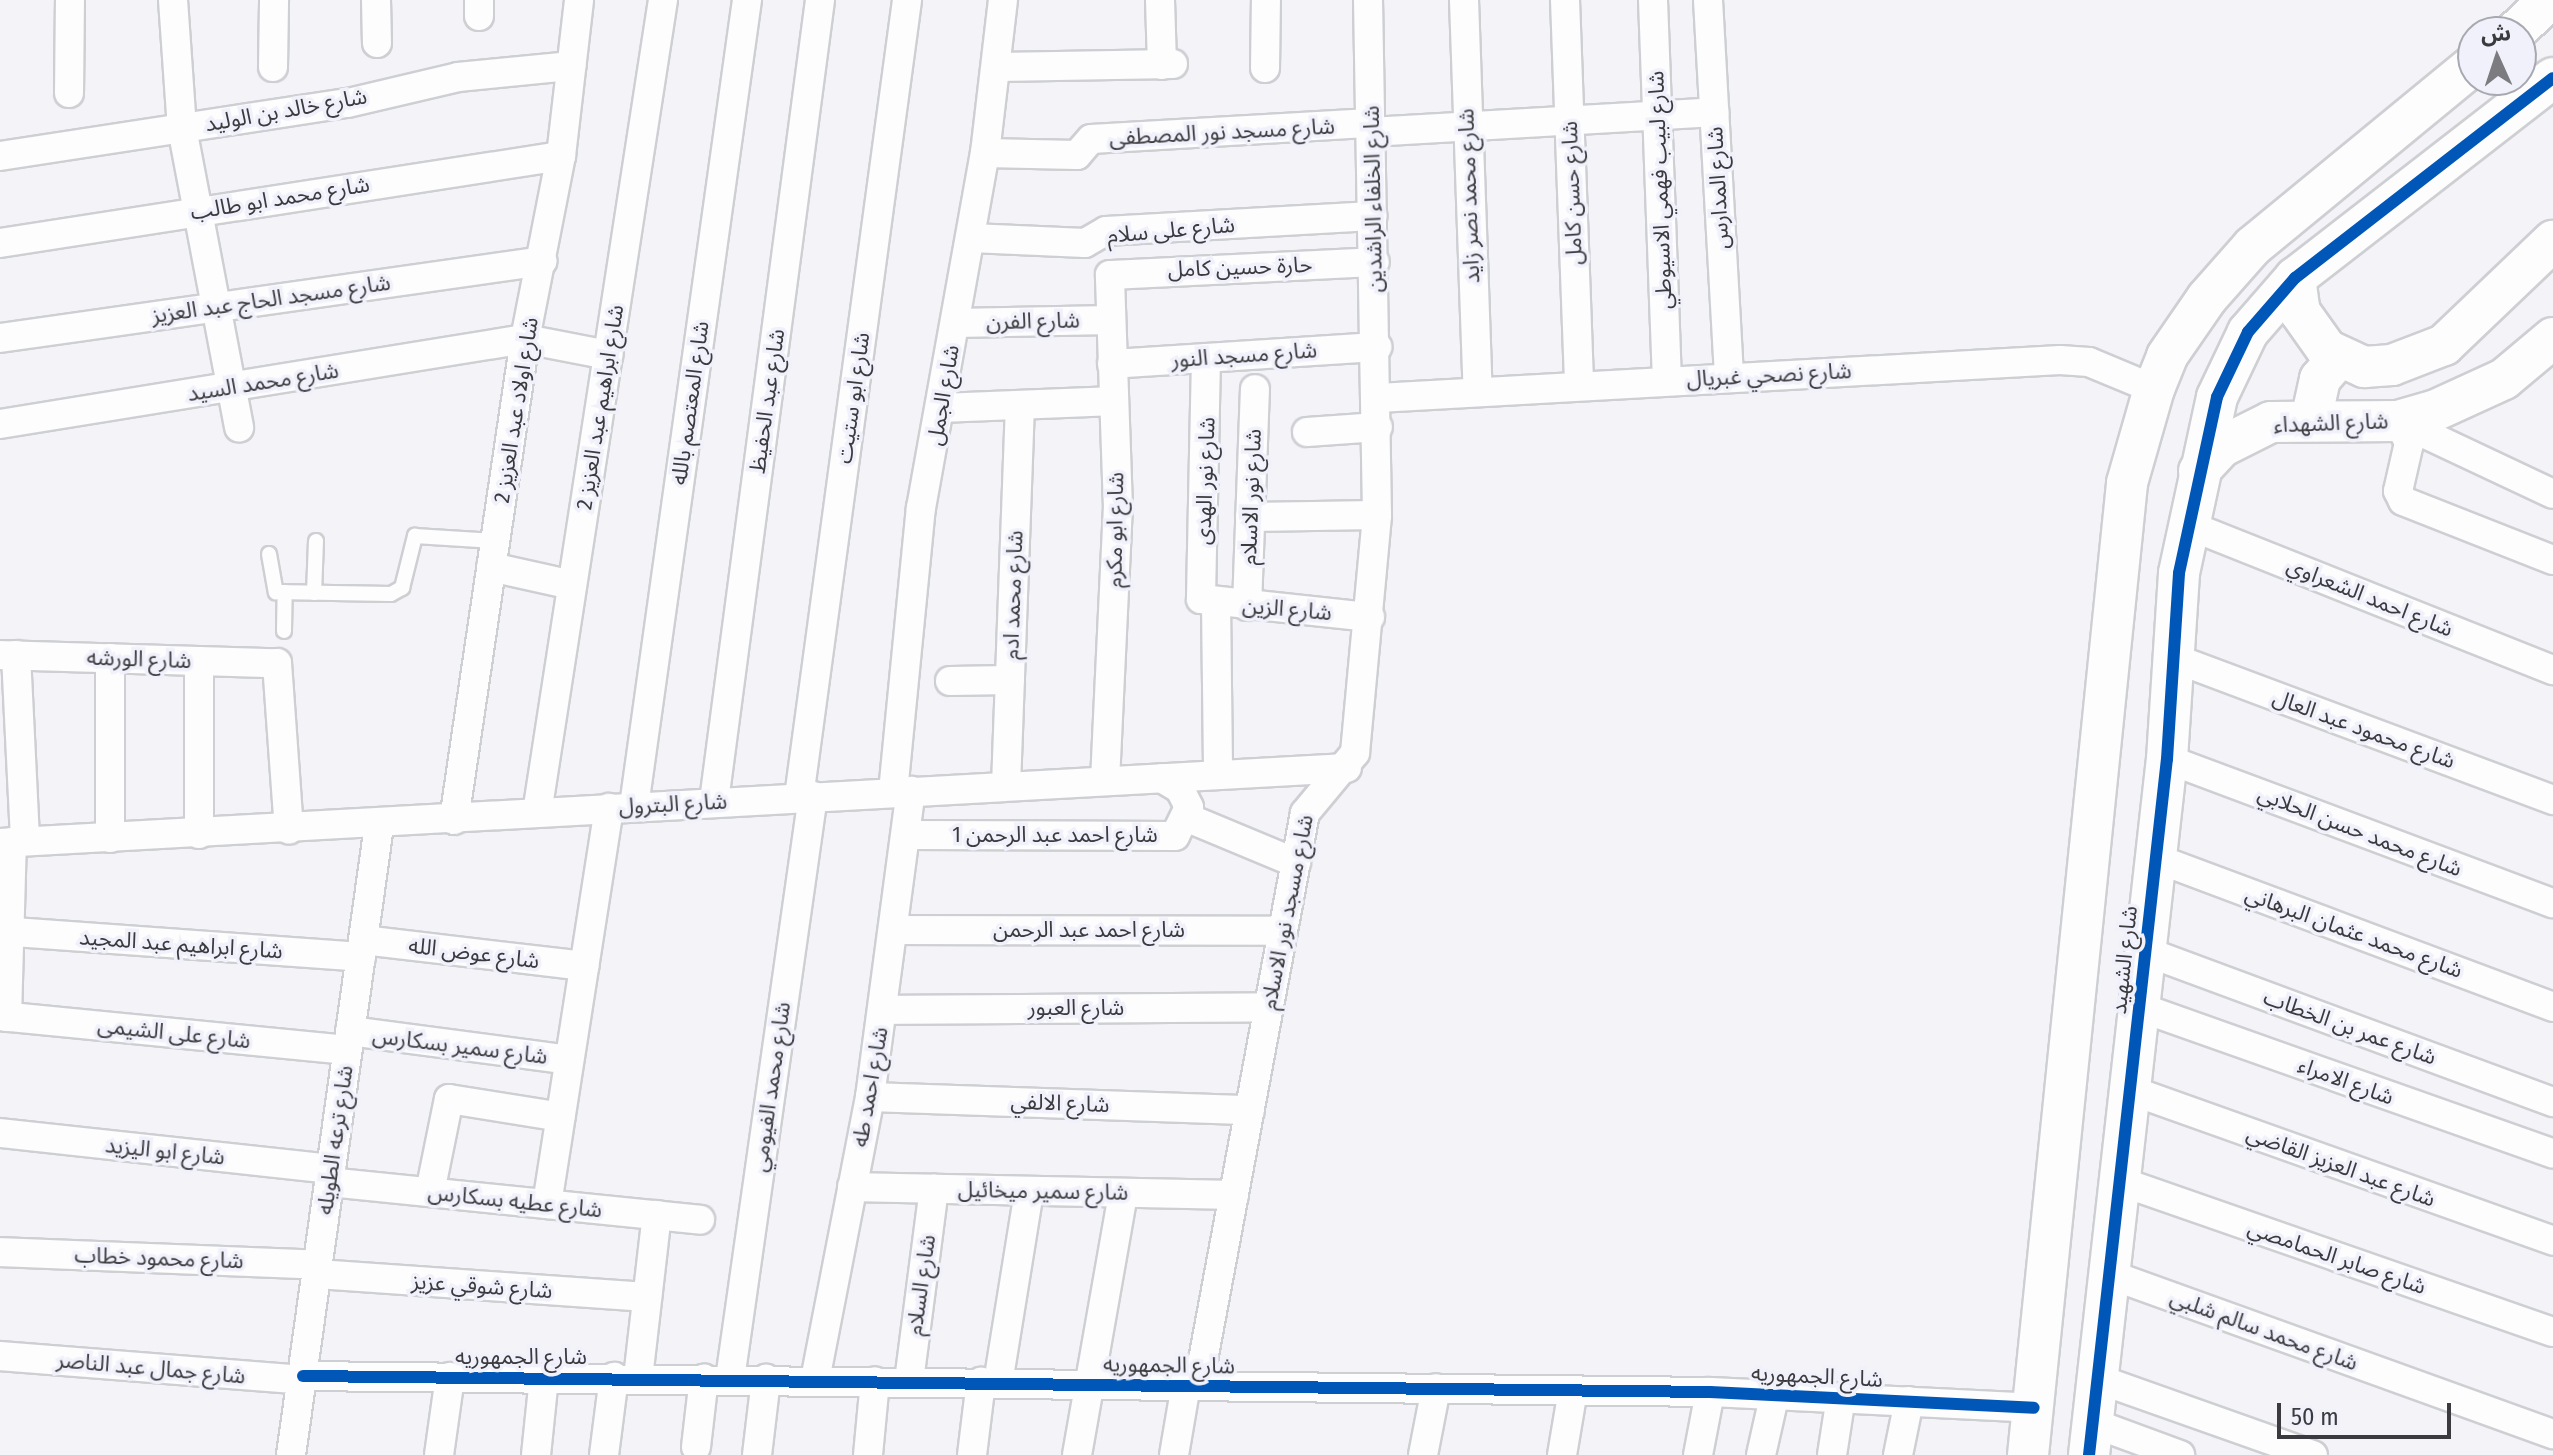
<!DOCTYPE html>
<meta charset="utf-8">
<style>
body{margin:0}
#map{position:relative;width:2553px;height:1455px;overflow:hidden;background:#f3f3f8;font-family:"Fira Sans Condensed","Noto Sans Arabic",sans-serif}
div>[style]{position:absolute}
[style*='--x']{left:calc(var(--x)*1px);top:calc(var(--y)*1px);width:calc(var(--w)*1px);rotate:calc(var(--a)*1deg)}
.roads{filter:drop-shadow(2px 0 #cecfd3) drop-shadow(-2px 0 #cecfd3) drop-shadow(0 2px #cecfd3) drop-shadow(0 -2px #cecfd3)}
.lane>*{height:14px;margin:-7px;padding:0 7px;transform-origin:7px;border-radius:7px;background:#fdfdfe}
.street>*{height:28px;margin:-14px;padding:0 14px;transform-origin:14px;border-radius:14px;background:#fdfdfe}
.secondary>*{height:40px;margin:-20px;padding:0 20px;transform-origin:20px;border-radius:20px;background:#fdfdfe}
.cycleway>*{height:12px;margin:-6px;padding:0 6px;transform-origin:6px;border-radius:6px;background:#0057b8}
span{translate:-50% -50%;white-space:nowrap;text-align:center;line-height:1.15;-webkit-text-stroke:7px #f0f1fb;paint-order:stroke}
.street-label{font-size:22px;color:#3b3b3f}
.north{position:absolute;left:2457px;top:16px;width:80px;height:80px;box-sizing:border-box;background:#f0f1fb;border:2px solid #a8a8b0;border-radius:50%;rotate:357deg;font-size:22px;font-weight:700;line-height:32px;text-align:center;color:#3b3b3f}
.north::after{content:'';display:block;margin:auto;width:28px;height:36px;background:#7b7b80;clip-path:polygon(50% 0,100% 100%,50% 72%,0 100%)}
.scale{position:absolute;left:2277px;top:1403px;width:174px;height:36px;box-sizing:border-box;border:4px solid #3b3b3f;border-top:0;padding-left:10px;font-size:24px;line-height:28px;white-space:nowrap;color:#3b3b3f;-webkit-text-stroke:6px #f0f1fb;paint-order:stroke}
</style>
<div id="map">
<div class="roads">
<div class="lane">
<i style="--x:269;--y:554;--w:39;--a:80"></i>
<i style="--x:276;--y:592;--w:115;--a:1"></i>
<i style="--x:391;--y:594;--w:13;--a:-29"></i>
<i style="--x:402;--y:588;--w:54;--a:-76"></i>
<i style="--x:415;--y:536;--w:80;--a:3.6"></i>
<i style="--x:314;--y:593;--w:52;--a:-87.8"></i>
<i style="--x:284;--y:631;--w:39;--a:-89"></i>
</div>
<div class="street">
<i style="--x:173;--y:0;--w:128;--a:86"></i>
<i style="--x:182;--y:128;--w:305;--a:79.2"></i>
<i style="--x:376;--y:0;--w:43;--a:88.7"></i>
<i style="--x:1160;--y:0;--w:65;--a:88.2"></i>
<i style="--x:1464;--y:0;--w:392;--a:88"></i>
<i style="--x:1565;--y:0;--w:386;--a:87.9"></i>
<i style="--x:1653;--y:0;--w:381;--a:87.9"></i>
<i style="--x:1708;--y:0;--w:378;--a:86.8"></i>
<i style="--x:479;--y:16;--w:16;--a:-90"></i>
<i style="--x:273;--y:67;--w:67;--a:-89.1"></i>
<i style="--x:998;--y:67;--w:175;--a:-1"></i>
<i style="--x:1265;--y:68;--w:68;--a:-89.2"></i>
<i style="--x:69;--y:93;--w:93;--a:-89.4"></i>
<i style="--x:1371;--y:132;--w:344;--a:-3.3"></i>
<i style="--x:985;--y:153;--w:92;--a:1.2"></i>
<i style="--x:1077;--y:155;--w:21;--a:-49"></i>
<i style="--x:1091;--y:139;--w:280;--a:-3.3"></i>
<i style="--x:0;--y:156;--w:352;--a:-8.7"></i>
<i style="--x:348;--y:103;--w:113;--a:-13.3"></i>
<i style="--x:458;--y:77;--w:114;--a:-5.6"></i>
<i style="--x:971;--y:238;--w:114;--a:2.5"></i>
<i style="--x:1085;--y:243;--w:24;--a:-30"></i>
<i style="--x:1106;--y:231;--w:267;--a:-3.2"></i>
<i style="--x:0;--y:243;--w:568;--a:-8.82"></i>
<i style="--x:956;--y:323;--w:154;--a:-1.1"></i>
<i style="--x:0;--y:338;--w:548;--a:-8.07"></i>
<i style="--x:1206;--y:358;--w:241;--a:91.2"></i>
<i style="--x:1201;--y:599;--w:170;--a:6.1"></i>
<i style="--x:1112;--y:364;--w:266;--a:-3.7"></i>
<i style="--x:1378;--y:398;--w:683;--a:-3.19"></i>
<i style="--x:2060;--y:360;--w:29;--a:4"></i>
<i style="--x:2089;--y:362;--w:70;--a:22.6"></i>
<i style="--x:942;--y:408;--w:172;--a:-2.3"></i>
<i style="--x:2398;--y:421;--w:25;--a:63"></i>
<i style="--x:2409;--y:443;--w:49;--a:102.9"></i>
<i style="--x:2398;--y:491;--w:11;--a:63"></i>
<i style="--x:2403;--y:501;--w:161;--a:21.5"></i>
<i style="--x:2398;--y:421;--w:171;--a:25.2"></i>
<i style="--x:0;--y:424;--w:532;--a:-9.2"></i>
<i style="--x:525;--y:339;--w:85;--a:10.9"></i>
<i style="--x:1307;--y:432;--w:71;--a:-4"></i>
<i style="--x:1250;--y:517;--w:127;--a:-0.9"></i>
<i style="--x:2188;--y:525;--w:393;--a:21.7"></i>
<i style="--x:491;--y:567;--w:83;--a:12.5"></i>
<i style="--x:1216;--y:603;--w:172;--a:89.3"></i>
<i style="--x:1247;--y:606;--w:217;--a:-87.9"></i>
<i style="--x:0;--y:655;--w:277;--a:1.7"></i>
<i style="--x:277;--y:663;--w:167;--a:85.9"></i>
<i style="--x:16;--y:655;--w:186;--a:87.2"></i>
<i style="--x:110;--y:658;--w:180;--a:90"></i>
<i style="--x:2176;--y:659;--w:403;--a:20.5"></i>
<i style="--x:950;--y:681;--w:60;--a:-1"></i>
<i style="--x:2167;--y:759;--w:412;--a:20.5"></i>
<i style="--x:1105;--y:781;--w:273;--a:-87.3"></i>
<i style="--x:1118;--y:508;--w:233;--a:-92"></i>
<i style="--x:1110;--y:275;--w:265;--a:-2.8"></i>
<i style="--x:1006;--y:786;--w:381;--a:-87.9"></i>
<i style="--x:893;--y:792;--w:285;--a:-84.4"></i>
<i style="--x:921;--y:508;--w:361;--a:-79.8"></i>
<i style="--x:985;--y:153;--w:154;--a:-83.3"></i>
<i style="--x:799;--y:797;--w:804;--a:-82.28"></i>
<i style="--x:714;--y:801;--w:808;--a:-82.46"></i>
<i style="--x:634;--y:806;--w:814;--a:-82.02"></i>
<i style="--x:537;--y:813;--w:823;--a:-81.19"></i>
<i style="--x:1188;--y:818;--w:117;--a:22.6"></i>
<i style="--x:454;--y:820;--w:486;--a:-81.6"></i>
<i style="--x:525;--y:339;--w:187;--a:-78.9"></i>
<i style="--x:561;--y:156;--w:157;--a:-83.4"></i>
<i style="--x:199;--y:834;--w:173;--a:-90"></i>
<i style="--x:906;--y:835;--w:269;--a:0.2"></i>
<i style="--x:1175;--y:836;--w:32;--a:-64"></i>
<i style="--x:1189;--y:807;--w:20;--a:-117"></i>
<i style="--x:1180;--y:789;--w:21;--a:-149"></i>
<i style="--x:0;--y:843;--w:1349;--a:-3.19"></i>
<i style="--x:2155;--y:858;--w:425;--a:20.5"></i>
<i style="--x:896;--y:930;--w:387;--a:0.1"></i>
<i style="--x:0;--y:931;--w:362;--a:4.1"></i>
<i style="--x:363;--y:940;--w:223;--a:6.7"></i>
<i style="--x:2147;--y:952;--w:433;--a:20.3"></i>
<i style="--x:2139;--y:1007;--w:439;--a:19.5"></i>
<i style="--x:884;--y:1010;--w:385;--a:-0.4"></i>
<i style="--x:0;--y:1016;--w:349;--a:5.6"></i>
<i style="--x:7;--y:1017;--w:175;--a:-88.4"></i>
<i style="--x:350;--y:1031;--w:221;--a:7.5"></i>
<i style="--x:2130;--y:1090;--w:449;--a:19.6"></i>
<i style="--x:870;--y:1097;--w:380;--a:2"></i>
<i style="--x:0;--y:1133;--w:333;--a:6.2"></i>
<i style="--x:329;--y:1182;--w:373;--a:5.8"></i>
<i style="--x:2122;--y:1182;--w:456;--a:19.2"></i>
<i style="--x:852;--y:1187;--w:382;--a:1.2"></i>
<i style="--x:430;--y:1192;--w:95;--a:-78.5"></i>
<i style="--x:449;--y:1099;--w:113;--a:9.1"></i>
<i style="--x:547;--y:1204;--w:401;--a:-81.1"></i>
<i style="--x:0;--y:1252;--w:318;--a:2.3"></i>
<i style="--x:317;--y:1274;--w:331;--a:4"></i>
<i style="--x:2111;--y:1275;--w:470;--a:19.8"></i>
<i style="--x:0;--y:1356;--w:303;--a:4.5"></i>
<i style="--x:303;--y:1376;--w:1407;--a:0.65"></i>
<i style="--x:1710;--y:1392;--w:324;--a:2.8"></i>
<i style="--x:638;--y:1378;--w:164;--a:-83.4"></i>
<i style="--x:730;--y:1379;--w:589;--a:-81.9"></i>
<i style="--x:2098;--y:1379;--w:228;--a:19.5"></i>
<i style="--x:815;--y:1380;--w:288;--a:-79"></i>
<i style="--x:870;--y:1097;--w:309;--a:-82.4"></i>
<i style="--x:909;--y:1381;--w:194;--a:-82.6"></i>
<i style="--x:998;--y:1383;--w:194;--a:-80.8"></i>
<i style="--x:2093;--y:1423;--w:93;--a:20.2"></i>
<i style="--x:696;--y:1447;--w:69;--a:-83.4"></i>
<i style="--x:291;--y:1455;--w:635;--a:-82.04"></i>
<i style="--x:439;--y:1455;--w:79;--a:-82"></i>
<i style="--x:536;--y:1455;--w:77;--a:-84.1"></i>
<i style="--x:604;--y:1455;--w:79;--a:-82.7"></i>
<i style="--x:757;--y:1455;--w:77;--a:-83.2"></i>
<i style="--x:868;--y:1455;--w:74;--a:-84.6"></i>
<i style="--x:972;--y:1455;--w:74;--a:-83"></i>
<i style="--x:1077;--y:1455;--w:266;--a:-80"></i>
<i style="--x:1174;--y:1455;--w:71;--a:-80.3"></i>
<i style="--x:1186;--y:1385;--w:30;--a:-56"></i>
<i style="--x:1203;--y:1360;--w:556;--a:-79.44"></i>
<i style="--x:1305;--y:813;--w:78;--a:-50.2"></i>
<i style="--x:1355;--y:753;--w:239;--a:-84.7"></i>
<i style="--x:1377;--y:515;--w:515;--a:-91"></i>
<i style="--x:1423;--y:1455;--w:68;--a:-79"></i>
<i style="--x:1562;--y:1455;--w:66;--a:-80.4"></i>
<i style="--x:1698;--y:1455;--w:64;--a:-79.2"></i>
<i style="--x:1761;--y:1455;--w:64;--a:-77.3"></i>
<i style="--x:1832;--y:1455;--w:59;--a:-81.2"></i>
<i style="--x:1898;--y:1455;--w:55;--a:-78.5"></i>
</div>
<div class="secondary">
<i style="--x:2515;--y:32;--w:47;--a:-43.3"></i>
<i style="--x:2295;--y:278;--w:34;--a:82"></i>
<i style="--x:2300;--y:312;--w:47;--a:54.6"></i>
<i style="--x:2327;--y:350;--w:41;--a:24.7"></i>
<i style="--x:2364;--y:367;--w:28;--a:-4"></i>
<i style="--x:2392;--y:365;--w:56;--a:-21"></i>
<i style="--x:2444;--y:345;--w:151;--a:-43.7"></i>
<i style="--x:2311;--y:420;--w:42;--a:-77.6"></i>
<i style="--x:2320;--y:379;--w:28;--a:-49"></i>
<i style="--x:2199;--y:471;--w:33;--a:-47"></i>
<i style="--x:2221;--y:447;--w:56;--a:-26.6"></i>
<i style="--x:2271;--y:422;--w:127;--a:-0.5"></i>
<i style="--x:2398;--y:421;--w:37;--a:-16"></i>
<i style="--x:2434;--y:411;--w:77;--a:-24.6"></i>
<i style="--x:2504;--y:379;--w:64;--a:-39.9"></i>
<i style="--x:2028;--y:1455;--w:977;--a:-84.18"></i>
<i style="--x:2127;--y:483;--w:98;--a:-74"></i>
<i style="--x:2154;--y:389;--w:35;--a:-68"></i>
<i style="--x:2167;--y:356;--w:70;--a:-55.4"></i>
<i style="--x:2207;--y:298;--w:69;--a:-48.5"></i>
<i style="--x:2253;--y:246;--w:285;--a:-39.4"></i>
<i style="--x:2089;--y:1455;--w:700;--a:-83.61"></i>
<i style="--x:2167;--y:759;--w:186;--a:-86.3"></i>
<i style="--x:2179;--y:573;--w:180;--a:-77.8"></i>
<i style="--x:2217;--y:397;--w:72;--a:-64.5"></i>
<i style="--x:2248;--y:332;--w:72;--a:-49"></i>
<i style="--x:2295;--y:278;--w:326;--a:-37.8"></i>
</div>
</div>
<div class="cycleway">
<i style="--x:303;--y:1376;--w:1407;--a:0.65"></i>
<i style="--x:1710;--y:1392;--w:324;--a:2.8"></i>
<i style="--x:2089;--y:1455;--w:700;--a:-83.61"></i>
<i style="--x:2167;--y:759;--w:186;--a:-86.3"></i>
<i style="--x:2179;--y:573;--w:180;--a:-77.8"></i>
<i style="--x:2217;--y:397;--w:72;--a:-64.5"></i>
<i style="--x:2248;--y:332;--w:72;--a:-49"></i>
<i style="--x:2295;--y:278;--w:326;--a:-37.8"></i>
</div>
<div class="street-label">
<span style="left:286px;top:110px;rotate:-10deg">شارع خالد بن الوليد</span>
<span style="left:1222px;top:132px;rotate:-3deg">شارع مسجد نور المصطفى</span>
<span style="left:1718px;top:188px;rotate:-93deg">شارع المدارس</span>
<span style="left:1660px;top:190px;rotate:-92deg">شارع لبيب فهمي الاسيوطي</span>
<span style="left:1572px;top:193px;rotate:-92deg">شارع حسن كامل</span>
<span style="left:1469px;top:196px;rotate:-92deg">شارع محمد نصر زايد</span>
<span style="left:280px;top:198px;rotate:-9deg">شارع محمد ابو طالب</span>
<span style="left:1373px;top:199px;rotate:-91deg">شارع الخلفاء الراشدين</span>
<span style="left:1171px;top:230px;rotate:-5deg">شارع على سلام</span>
<span style="left:1240px;top:267px;rotate:-2deg">حارة حسين كامل</span>
<span style="left:271px;top:299px;rotate:-8deg">شارع مسجد الحاج عبد العزيز</span>
<span style="left:1033px;top:321px;rotate:-1deg">شارع الفرن</span>
<span style="left:1244px;top:355px;rotate:-4deg">شارع مسجد النور</span>
<span style="left:1769px;top:375px;rotate:-3deg">شارع نصحي غبريال</span>
<span style="left:263px;top:382px;rotate:-9deg">شارع محمد السيد</span>
<span style="left:943px;top:395px;rotate:-80deg">شارع الجمل</span>
<span style="left:853px;top:398px;rotate:-82deg">شارع ابو ستيت</span>
<span style="left:767px;top:401px;rotate:-82deg">شارع عبد الحفيظ</span>
<span style="left:690px;top:403px;rotate:-82deg">شارع المعتصم بالله</span>
<span style="left:600px;top:407px;rotate:-81deg">شارع ابراهيم عبد العزيز 2</span>
<span style="left:516px;top:410px;rotate:-81deg">شارع اولاد عبد العزيز 2</span>
<span style="left:2331px;top:423px;rotate:-2deg">شارع الشهداء</span>
<span style="left:1205px;top:481px;rotate:-88deg">شارع نور الهدى</span>
<span style="left:1251px;top:497px;rotate:-88deg">شارع نور الاسلام</span>
<span style="left:1115px;top:530px;rotate:-89deg">شارع ابو مكرم</span>
<span style="left:1013px;top:595px;rotate:-88deg">شارع محمد ادم</span>
<span style="left:2370px;top:597px;rotate:22deg">شارع احمد الشعراوي</span>
<span style="left:1287px;top:609px;rotate:5deg">شارع الزين</span>
<span style="left:139px;top:659px;rotate:2deg">شارع الورشه</span>
<span style="left:2364px;top:729px;rotate:20deg">شارع محمود عبد العال</span>
<span style="left:673px;top:804px;rotate:-3deg">شارع البترول</span>
<span style="left:2360px;top:831px;rotate:21deg">شارع محمد حسن الحلابي</span>
<span style="left:1055px;top:835px">شارع احمد عبد الرحمن 1</span>
<span style="left:1287px;top:912px;rotate:-79deg">شارع مسجد نور الاسلام</span>
<span style="left:1089px;top:930px">شارع احمد عبد الرحمن</span>
<span style="left:2354px;top:932px;rotate:20deg">شارع محمد عثمان البرهاني</span>
<span style="left:181px;top:944px;rotate:4deg">شارع ابراهيم عبد المجيد</span>
<span style="left:474px;top:953px;rotate:7deg">شارع عوض الله</span>
<span style="left:2124px;top:960px;rotate:-84deg">شارع الشهيد</span>
<span style="left:1076px;top:1008px">شارع العبور</span>
<span style="left:2350px;top:1027px;rotate:20deg">شارع عمر بن الخطاب</span>
<span style="left:174px;top:1033px;rotate:6deg">شارع على الشيمى</span>
<span style="left:460px;top:1046px;rotate:7deg">شارع سمير بسكارس</span>
<span style="left:2346px;top:1081px;rotate:20deg">شارع الامراء</span>
<span style="left:771px;top:1087px;rotate:-82deg">شارع محمد الفيومي</span>
<span style="left:870px;top:1087px;rotate:-80deg">شارع احمد طه</span>
<span style="left:1060px;top:1103px;rotate:2deg">شارع الالفي</span>
<span style="left:335px;top:1140px;rotate:-82deg">شارع ترعه الطويله</span>
<span style="left:165px;top:1151px;rotate:6deg">شارع ابو اليزيد</span>
<span style="left:2341px;top:1166px;rotate:20deg">شارع عبد العزيز القاضي</span>
<span style="left:1043px;top:1191px;rotate:1deg">شارع سمير ميخائيل</span>
<span style="left:515px;top:1201px;rotate:6deg">شارع عطيه بسكارس</span>
<span style="left:2337px;top:1257px;rotate:19deg">شارع صابر الحمامصي</span>
<span style="left:159px;top:1258px;rotate:2deg">شارع محمود خطاب</span>
<span style="left:921px;top:1285px;rotate:-82deg">شارع السلام</span>
<span style="left:482px;top:1286px;rotate:4deg">شارع شوقي عزيز</span>
<span style="left:2264px;top:1330px;rotate:20deg">شارع محمد سالم شلبي</span>
<span style="left:521px;top:1357px">شارع الجمهوريه</span>
<span style="left:1169px;top:1365px;rotate:1deg">شارع الجمهوريه</span>
<span style="left:151px;top:1368px;rotate:5deg">شارع جمال عبد الناصر</span>
<span style="left:1817px;top:1376px;rotate:3deg">شارع الجمهوريه</span>
</div>
<div class="north">ش</div>
<div class="scale">50 m</div>
</div>
